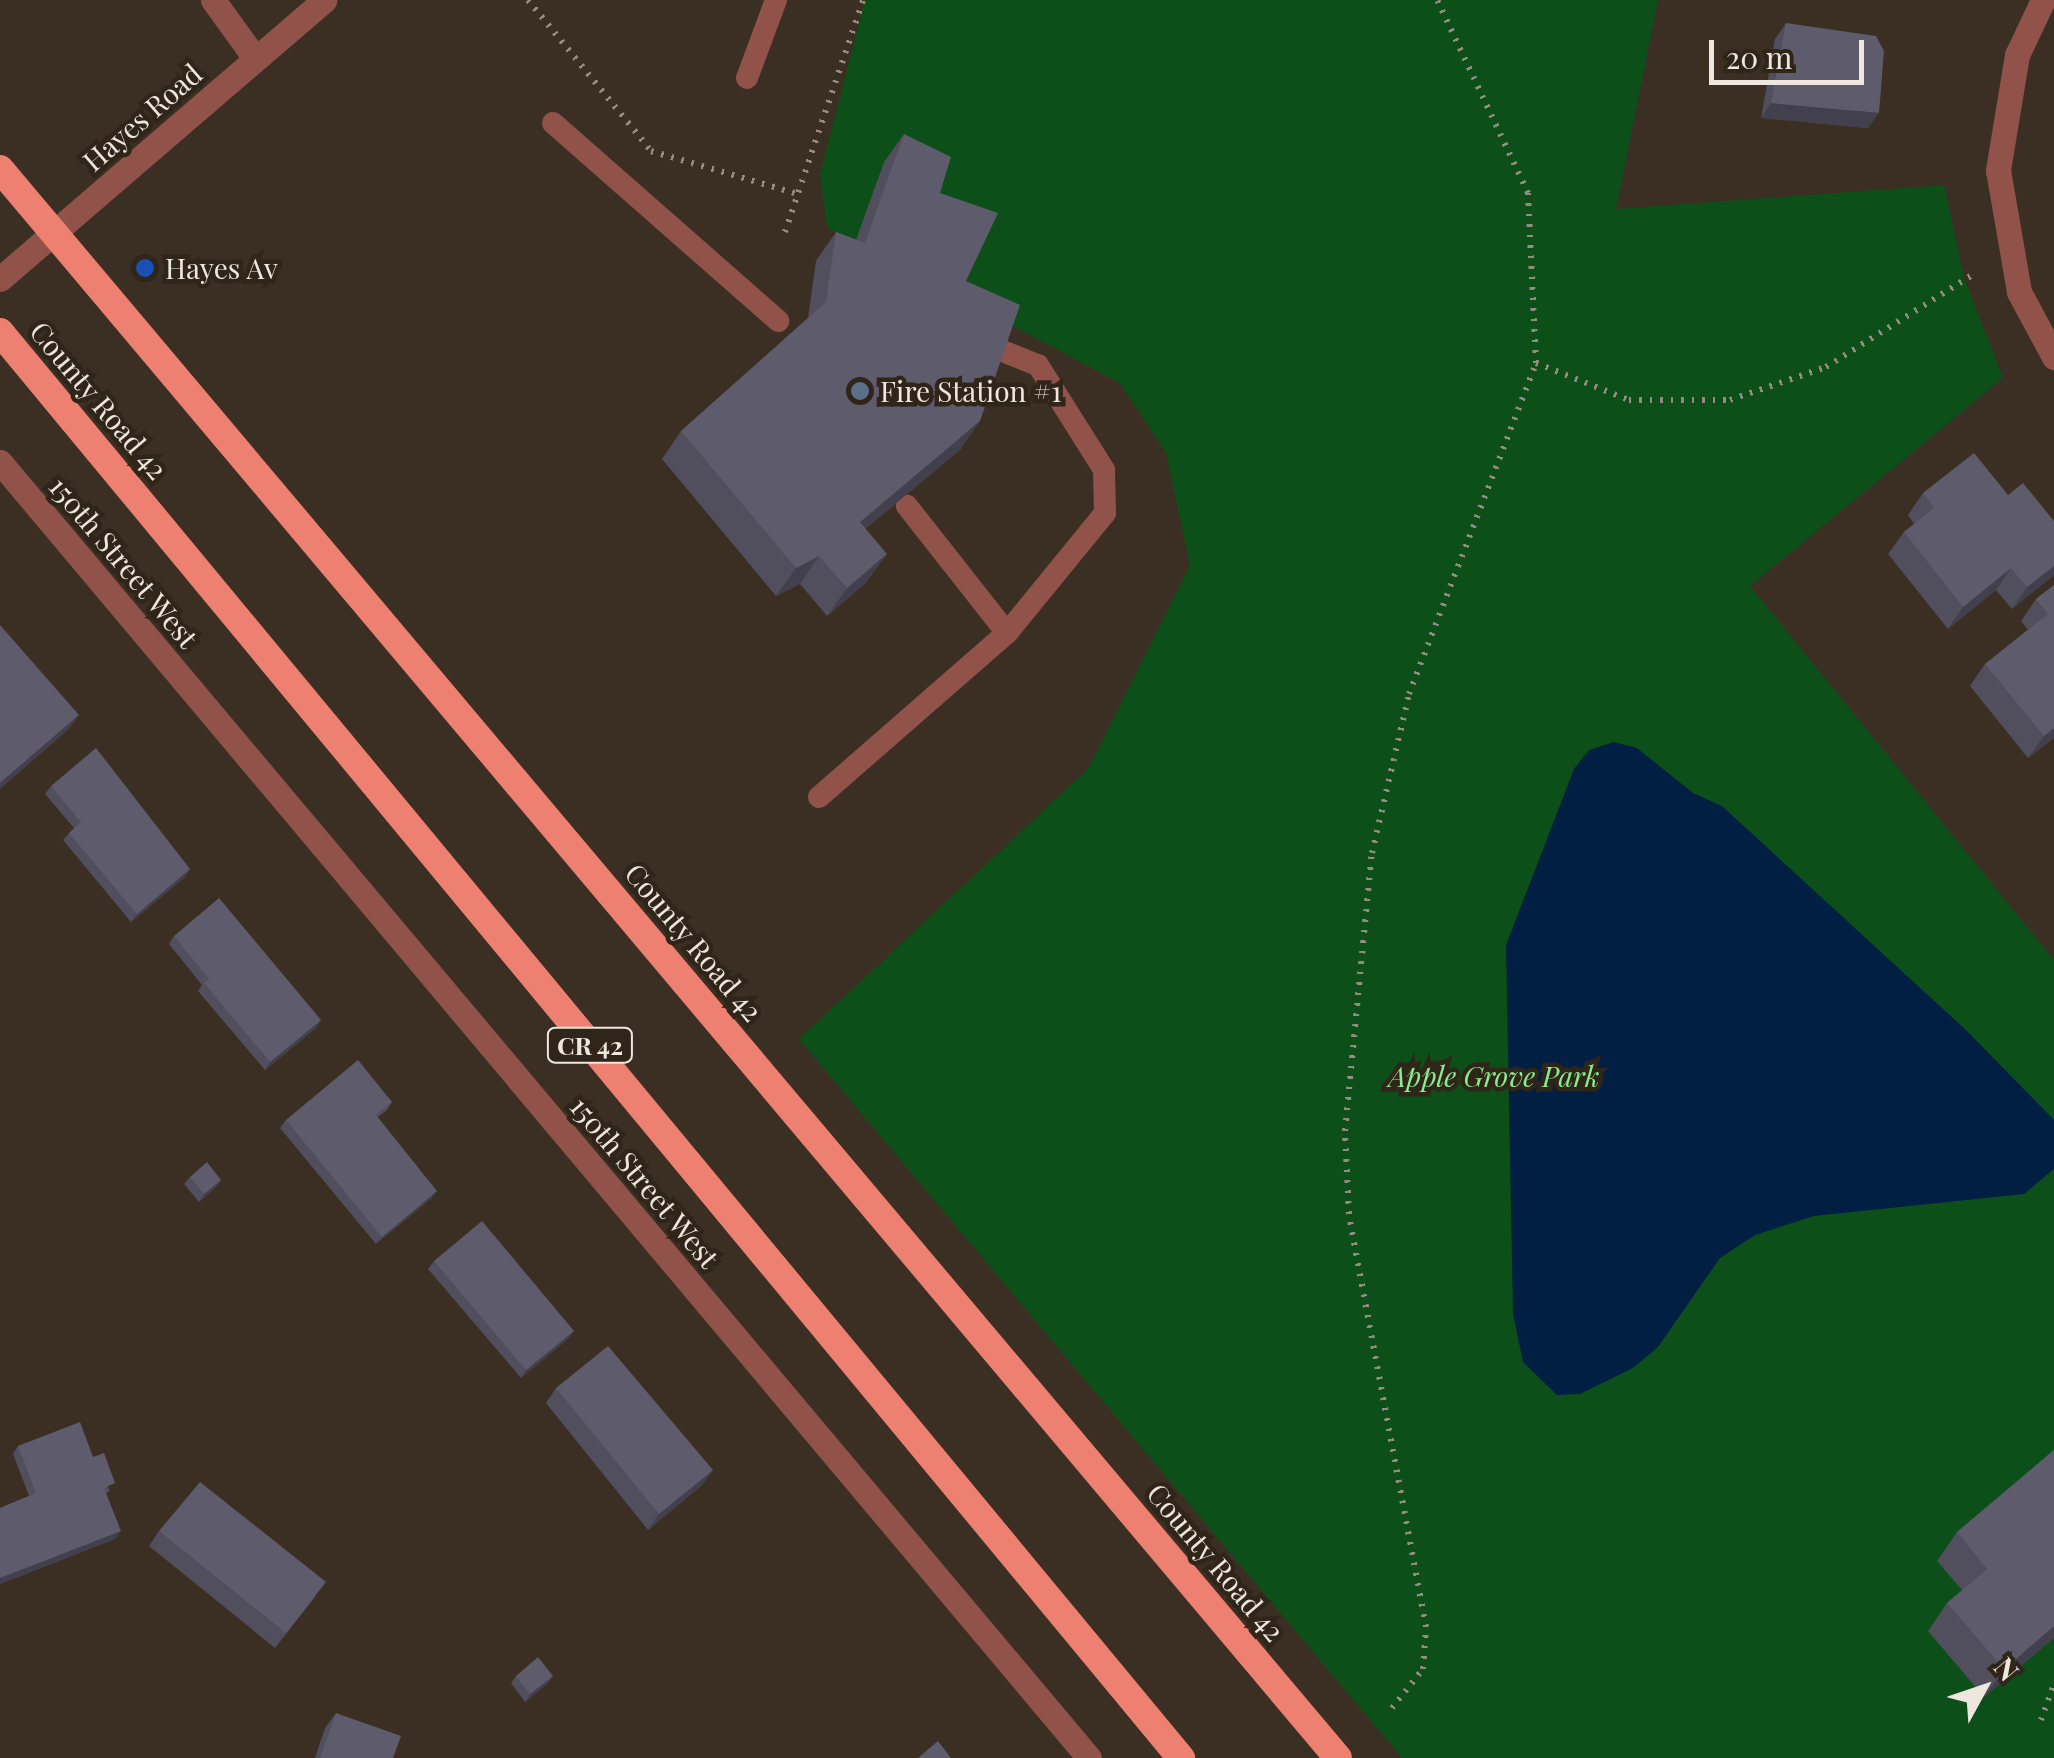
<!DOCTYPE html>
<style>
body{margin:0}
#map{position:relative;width:2054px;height:1758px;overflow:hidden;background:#3a2f22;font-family:"Playfair Display",serif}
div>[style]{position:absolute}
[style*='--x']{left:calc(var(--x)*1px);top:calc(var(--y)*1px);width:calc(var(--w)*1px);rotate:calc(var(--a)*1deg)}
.green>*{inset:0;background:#0d4f19}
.water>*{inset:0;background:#001f42}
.path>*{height:6px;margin-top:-3px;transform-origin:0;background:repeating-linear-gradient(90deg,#958c81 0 2.5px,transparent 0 10.5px)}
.service>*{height:22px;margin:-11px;padding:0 11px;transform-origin:11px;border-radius:11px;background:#91524a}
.minor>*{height:25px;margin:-12.5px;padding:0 12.5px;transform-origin:12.5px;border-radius:12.5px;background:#91524a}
.tertiary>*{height:25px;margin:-12.5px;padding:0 12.5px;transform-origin:12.5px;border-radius:12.5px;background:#91524a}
.trunk>*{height:28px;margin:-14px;padding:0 14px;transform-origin:14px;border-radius:14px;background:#ee8072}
.wall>*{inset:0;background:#514e5d}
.shaded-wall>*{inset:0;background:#42404c}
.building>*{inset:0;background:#5e5b6c}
.dots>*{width:28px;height:28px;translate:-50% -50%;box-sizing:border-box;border:5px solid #2f2519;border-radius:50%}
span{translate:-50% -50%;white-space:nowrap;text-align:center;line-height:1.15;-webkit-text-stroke:9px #2f2519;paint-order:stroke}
.shield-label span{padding:2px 8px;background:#2f2519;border:2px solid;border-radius:8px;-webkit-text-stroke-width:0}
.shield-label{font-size:25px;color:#eee7df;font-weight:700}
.street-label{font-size:28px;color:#eee7df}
.poi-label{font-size:28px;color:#eee7df}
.left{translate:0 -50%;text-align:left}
.park-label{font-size:28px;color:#88ed8f;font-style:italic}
.north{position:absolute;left:1934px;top:1638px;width:100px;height:100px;-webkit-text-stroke:8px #2f2519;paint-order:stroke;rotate:50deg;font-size:28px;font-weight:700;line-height:40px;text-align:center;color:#eee7df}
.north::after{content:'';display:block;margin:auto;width:35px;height:45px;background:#eee7df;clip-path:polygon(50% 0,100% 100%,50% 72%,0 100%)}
.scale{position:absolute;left:1709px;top:40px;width:155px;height:45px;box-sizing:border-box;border:5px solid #eee7df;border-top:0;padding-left:12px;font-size:30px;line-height:35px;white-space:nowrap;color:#eee7df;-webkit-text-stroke:8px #2f2519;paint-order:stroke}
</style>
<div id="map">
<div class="green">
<i style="clip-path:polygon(865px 0,1658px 0,1616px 209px,1944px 185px,1964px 277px,2003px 378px,1750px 586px,2054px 960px,2054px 1758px,1402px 1758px,799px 1039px,1088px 769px,1190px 565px,1166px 453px,1120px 383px,827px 227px,820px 174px)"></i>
</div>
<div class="water">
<i style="clip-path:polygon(1614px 742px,1637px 748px,1693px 793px,1722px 806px,1967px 1031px,2054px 1120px,2054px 1169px,2024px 1194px,1814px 1216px,1755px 1235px,1720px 1258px,1658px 1347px,1633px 1368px,1580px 1394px,1557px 1395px,1523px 1362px,1513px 1314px,1506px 945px,1574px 769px,1589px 750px)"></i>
</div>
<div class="path">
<i style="--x:528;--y:0;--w:195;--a:50.8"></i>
<i style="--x:651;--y:151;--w:153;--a:16.3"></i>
<i style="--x:785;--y:232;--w:245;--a:-71.4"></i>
<i style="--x:1536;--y:363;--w:100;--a:21.7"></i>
<i style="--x:1629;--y:400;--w:101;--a:0"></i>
<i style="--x:1730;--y:400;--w:102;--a:-19"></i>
<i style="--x:1826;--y:367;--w:178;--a:-32.2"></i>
<i style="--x:1392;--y:1708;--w:50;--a:-51.5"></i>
<i style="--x:1423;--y:1669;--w:42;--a:-85.9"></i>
<i style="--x:1426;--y:1627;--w:420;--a:-100.6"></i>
<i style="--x:1349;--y:1214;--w:83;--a:-92.8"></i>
<i style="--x:1345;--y:1131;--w:279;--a:-84.5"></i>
<i style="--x:1372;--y:853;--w:163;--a:-76.9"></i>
<i style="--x:1409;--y:694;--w:355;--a:-69"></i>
<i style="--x:1536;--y:363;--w:170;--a:-92.7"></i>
<i style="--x:1528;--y:193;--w:213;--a:-115.2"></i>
<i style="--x:2041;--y:1720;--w:37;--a:-70"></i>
</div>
<div class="service">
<i style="--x:747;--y:78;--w:83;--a:-69.6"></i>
<i style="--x:553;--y:123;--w:300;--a:41.3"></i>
<i style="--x:1005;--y:352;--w:35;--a:22"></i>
<i style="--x:1038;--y:365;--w:124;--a:57.8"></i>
<i style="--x:1104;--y:470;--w:43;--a:88.7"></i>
<i style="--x:1105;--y:513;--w:155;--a:129.2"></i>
<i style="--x:819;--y:797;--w:249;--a:-41.1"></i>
<i style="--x:1007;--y:633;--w:162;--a:-128.2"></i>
</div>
<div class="minor">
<i style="--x:213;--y:0;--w:72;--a:54.1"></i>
<i style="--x:2043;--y:0;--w:61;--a:115.3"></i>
<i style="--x:2017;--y:55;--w:117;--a:99.4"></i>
<i style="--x:1998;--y:170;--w:124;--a:80.2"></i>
<i style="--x:2019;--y:292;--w:74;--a:61.7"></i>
<i style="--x:0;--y:462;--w:1693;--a:49.96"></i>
</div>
<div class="tertiary">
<i style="--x:0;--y:279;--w:428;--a:-40.7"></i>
</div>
<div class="trunk">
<i style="--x:0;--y:169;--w:2077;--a:49.9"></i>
<i style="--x:0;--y:332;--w:1852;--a:50.37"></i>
</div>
<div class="wall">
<i style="clip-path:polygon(1786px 23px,1868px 128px,1761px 118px,1775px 39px)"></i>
<i style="clip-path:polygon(904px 134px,940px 193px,966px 281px,961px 449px,865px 529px,867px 582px,827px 616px,800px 584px,776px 596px,662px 459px,681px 431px,808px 318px,816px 261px,836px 232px,856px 240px,884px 162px)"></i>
<i style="clip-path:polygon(1923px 493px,2008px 495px,2054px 521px,2054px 575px,2012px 609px,1996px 590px,1948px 629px,1888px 554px,1904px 532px,1914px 524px,1908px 515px)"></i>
<i style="clip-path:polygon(2054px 585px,2054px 738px,2028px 758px,1970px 686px,1985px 664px,2028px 630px,2021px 621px,2036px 599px)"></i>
<i style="clip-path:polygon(51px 786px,190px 869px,185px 877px,131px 922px,63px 840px,74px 828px,45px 794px)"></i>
<i style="clip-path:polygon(174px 936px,321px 1020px,316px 1028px,265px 1070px,198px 991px,202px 985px,169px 944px)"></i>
<i style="clip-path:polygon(392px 1102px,387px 1110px,378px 1117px,432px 1198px,376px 1244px,280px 1128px,286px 1120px)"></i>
<i style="clip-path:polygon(190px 1177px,221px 1180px,215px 1188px,199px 1202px,184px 1184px)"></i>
<i style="clip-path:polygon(434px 1261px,569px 1338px,521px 1378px,428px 1269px)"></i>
<i style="clip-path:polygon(556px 1388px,713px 1470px,702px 1485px,648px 1530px,546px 1403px)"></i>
<i style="clip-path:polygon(18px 1446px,93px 1457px,110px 1491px,106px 1493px,115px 1539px,0 1584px,0 1508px,29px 1496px,13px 1454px)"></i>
<i style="clip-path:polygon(2054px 1450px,2054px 1638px,1984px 1697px,1928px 1631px,1947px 1603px,1962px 1590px,1937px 1561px,1957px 1532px)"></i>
<i style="clip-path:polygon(159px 1531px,315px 1597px,275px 1648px,149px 1546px)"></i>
<i style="clip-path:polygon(516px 1676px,553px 1676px,548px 1683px,525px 1702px,511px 1683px)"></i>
<i style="clip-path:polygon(336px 1713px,393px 1758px,315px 1758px,325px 1728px)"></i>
</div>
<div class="shaded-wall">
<i style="clip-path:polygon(1771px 103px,1879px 113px,1868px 128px,1761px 118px)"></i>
<i style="clip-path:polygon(980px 421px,961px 449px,840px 550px,860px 522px)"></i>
<i style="clip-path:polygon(887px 554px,867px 582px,827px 616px,847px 588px)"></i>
<i style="clip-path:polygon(819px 556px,800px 584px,776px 596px,796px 568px)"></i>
<i style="clip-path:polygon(2054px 566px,2054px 575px,2012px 609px,2027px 587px)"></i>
<i style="clip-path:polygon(2011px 568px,1996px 590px,1948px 629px,1963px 607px)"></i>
<i style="clip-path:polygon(79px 715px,68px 730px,0 789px,0 783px)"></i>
<i style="clip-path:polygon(2054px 728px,2054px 738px,2028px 758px,2044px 736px)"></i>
<i style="clip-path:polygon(190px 869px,185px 877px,131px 922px,137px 914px)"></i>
<i style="clip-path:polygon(321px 1020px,316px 1028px,265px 1070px,270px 1062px)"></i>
<i style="clip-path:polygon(221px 1180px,215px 1188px,199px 1202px,204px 1194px)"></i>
<i style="clip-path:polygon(437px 1191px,432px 1198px,376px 1244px,382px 1237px)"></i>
<i style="clip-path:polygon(574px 1331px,569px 1338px,521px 1378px,526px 1370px)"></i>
<i style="clip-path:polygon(713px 1470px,702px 1485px,648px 1530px,659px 1514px)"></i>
<i style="clip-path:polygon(121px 1531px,115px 1539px,0 1584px,0 1578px)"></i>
<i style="clip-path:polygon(2054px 1626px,2054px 1638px,1984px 1697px,2004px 1669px)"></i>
<i style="clip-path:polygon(553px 1676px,548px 1683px,525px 1702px,530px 1694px)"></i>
</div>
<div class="building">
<i style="clip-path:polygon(1786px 23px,1876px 36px,1884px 51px,1879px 113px,1771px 103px)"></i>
<i style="clip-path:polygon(904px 134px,951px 157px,940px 193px,998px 213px,966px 281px,1020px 305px,980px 421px,860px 522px,887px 554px,847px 588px,819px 556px,796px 568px,681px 431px,826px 302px,836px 232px,865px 243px)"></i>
<i style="clip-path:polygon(1974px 453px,2008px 495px,2023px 483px,2054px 521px,2054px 566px,2027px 587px,2011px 568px,1963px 607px,1904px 532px,1934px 508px,1923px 493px)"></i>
<i style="clip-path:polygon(2054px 585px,2054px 728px,2044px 736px,1985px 664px,2048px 614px,2036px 599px)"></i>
<i style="clip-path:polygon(0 625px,79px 715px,0 783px)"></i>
<i style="clip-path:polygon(96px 748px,190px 869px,137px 914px,69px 833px,81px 822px,51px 786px)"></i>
<i style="clip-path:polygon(219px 898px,321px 1020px,270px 1062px,204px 983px,209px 979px,174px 936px)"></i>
<i style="clip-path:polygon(358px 1060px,392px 1102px,376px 1115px,437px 1191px,382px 1237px,286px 1120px)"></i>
<i style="clip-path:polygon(207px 1162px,221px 1180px,204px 1194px,190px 1177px)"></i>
<i style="clip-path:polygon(482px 1221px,574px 1331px,526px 1370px,434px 1261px)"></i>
<i style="clip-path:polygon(608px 1346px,713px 1470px,659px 1514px,556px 1388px)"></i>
<i style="clip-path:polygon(80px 1422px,93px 1457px,104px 1453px,115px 1483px,104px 1488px,121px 1531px,0 1578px,0 1508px,36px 1493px,18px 1446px)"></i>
<i style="clip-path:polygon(2054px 1450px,2054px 1626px,2004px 1669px,1947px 1603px,1987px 1569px,1957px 1532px)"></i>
<i style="clip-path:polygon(200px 1482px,326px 1582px,286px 1633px,159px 1531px)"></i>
<i style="clip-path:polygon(538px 1657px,553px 1676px,530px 1694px,516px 1676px)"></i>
<i style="clip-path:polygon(336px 1713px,401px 1736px,393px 1758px,320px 1758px)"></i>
<i style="clip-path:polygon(938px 1741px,951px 1758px,918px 1758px)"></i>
</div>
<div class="dots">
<i style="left:145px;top:268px;background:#1a4fb4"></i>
<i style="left:860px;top:391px;background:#5c6f8a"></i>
</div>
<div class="shield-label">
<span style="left:590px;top:1045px">CR 42</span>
</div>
<div class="street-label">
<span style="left:142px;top:117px;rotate:-41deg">Hayes Road</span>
<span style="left:99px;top:400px;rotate:50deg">County Road 42</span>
<span style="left:124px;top:562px;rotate:50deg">150th Street West</span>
<span style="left:694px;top:942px;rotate:50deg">County Road 42</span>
<span style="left:645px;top:1182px;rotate:50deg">150th Street West</span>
<span style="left:1216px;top:1562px;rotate:50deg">County Road 42</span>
</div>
<div class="poi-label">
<span class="left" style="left:165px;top:268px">Hayes Av</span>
<span class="left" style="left:880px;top:391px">Fire Station #1</span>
</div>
<div class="park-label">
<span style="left:1494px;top:1076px">Apple Grove Park</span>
</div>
<div class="north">N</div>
<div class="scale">20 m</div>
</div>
